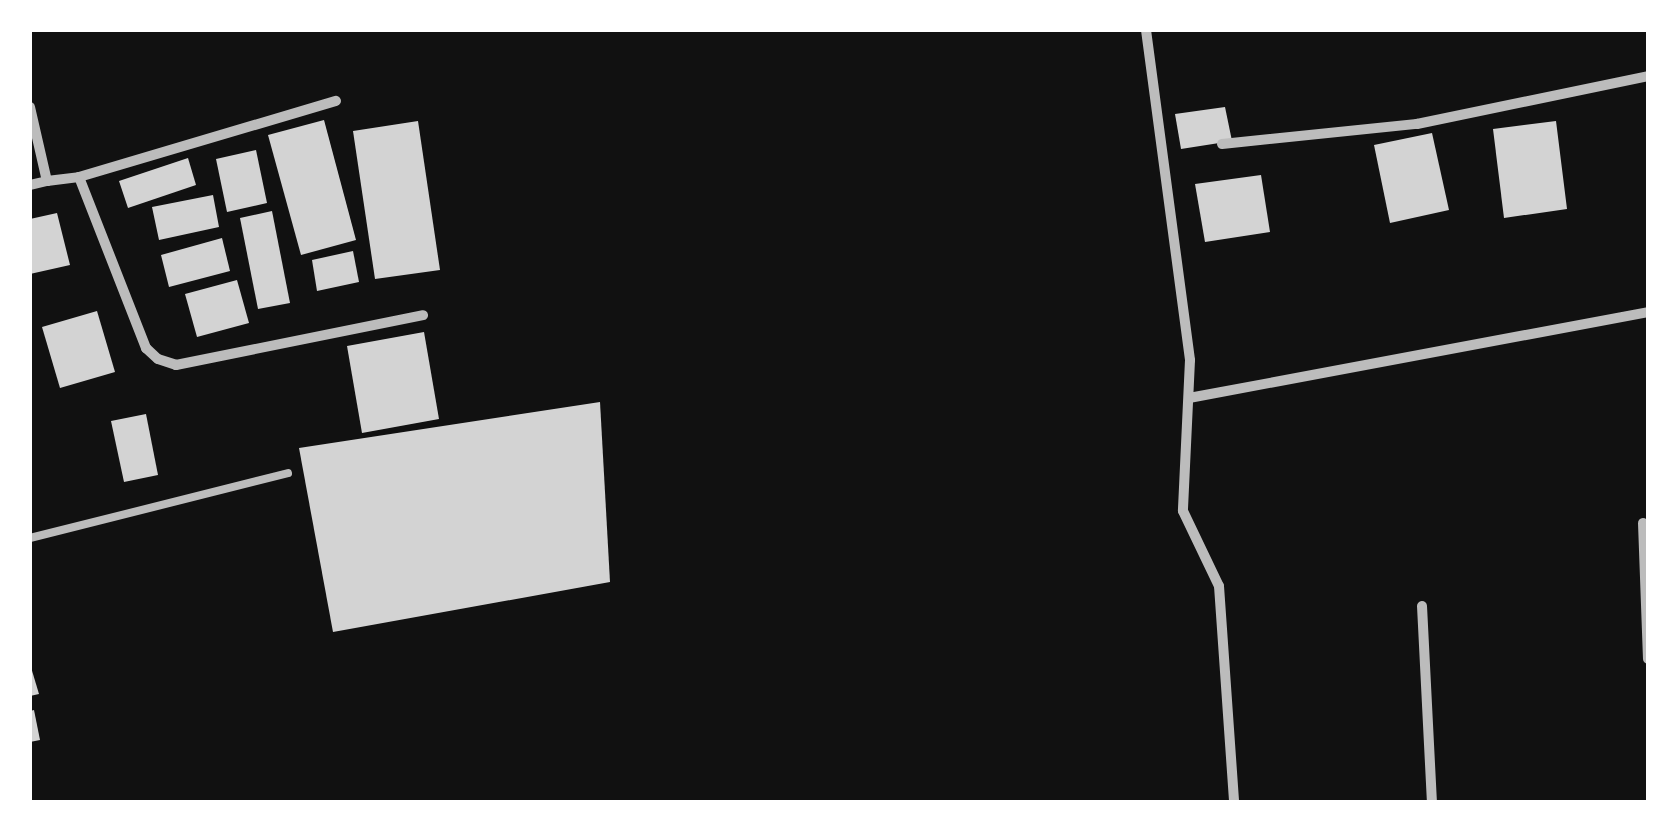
<!DOCTYPE html>
<style>
body{margin:0}
#map{position:relative;width:1678px;height:832px;overflow:hidden;background:#111;font-family:"Alegreya Sans",sans-serif}
div>[style]{position:absolute}
[style*='--x']{left:calc(var(--x)*1px);top:calc(var(--y)*1px);width:calc(var(--w)*1px);rotate:calc(var(--a)*1deg)}
.building>*{inset:0;background:#d3d3d3}
.service>*{height:8px;margin:-4px;padding:0 4px;transform-origin:4px;border-radius:4px;background:#bcbcbc}
.minor>*{height:10px;margin:-5px;padding:0 5px;transform-origin:5px;border-radius:5px;background:#bcbcbc}
span{translate:-50% -50%;white-space:nowrap;text-align:center;line-height:1.15;-webkit-text-stroke:10px #fff;paint-order:stroke}
.frame{position:absolute;inset:0;border:32px solid #fff;pointer-events:none}
</style>
<div id="map">
<div class="building">
<i style="clip-path:polygon(1225px 107px,1232px 141px,1181px 149px,1175px 114px)"></i>
<i style="clip-path:polygon(324px 120px,356px 240px,301px 255px,268px 135px)"></i>
<i style="clip-path:polygon(418px 121px,440px 270px,375px 279px,353px 131px)"></i>
<i style="clip-path:polygon(1556px 121px,1567px 209px,1504px 218px,1493px 129px)"></i>
<i style="clip-path:polygon(1432px 133px,1449px 210px,1390px 223px,1374px 145px)"></i>
<i style="clip-path:polygon(256px 150px,267px 203px,227px 212px,216px 159px)"></i>
<i style="clip-path:polygon(188px 158px,196px 185px,128px 208px,119px 181px)"></i>
<i style="clip-path:polygon(1261px 175px,1270px 232px,1205px 242px,1195px 184px)"></i>
<i style="clip-path:polygon(213px 195px,219px 227px,159px 240px,152px 207px)"></i>
<i style="clip-path:polygon(272px 211px,290px 303px,258px 309px,240px 218px)"></i>
<i style="clip-path:polygon(57px 213px,70px 265px,30px 274px,30px 219px)"></i>
<i style="clip-path:polygon(222px 238px,230px 271px,169px 287px,161px 255px)"></i>
<i style="clip-path:polygon(353px 251px,359px 282px,317px 291px,312px 260px)"></i>
<i style="clip-path:polygon(237px 280px,249px 323px,197px 337px,185px 294px)"></i>
<i style="clip-path:polygon(97px 311px,115px 372px,60px 388px,42px 327px)"></i>
<i style="clip-path:polygon(424px 332px,439px 419px,362px 433px,347px 346px)"></i>
<i style="clip-path:polygon(600px 402px,610px 582px,333px 632px,299px 448px)"></i>
<i style="clip-path:polygon(146px 414px,158px 475px,124px 482px,111px 421px)"></i>
<i style="clip-path:polygon(30px 664px,39px 694px,30px 696px)"></i>
<i style="clip-path:polygon(34px 710px,40px 740px,30px 742px,30px 711px)"></i>
</div>
<div class="service">
<i style="--x:30;--y:538;--w:266;--a:-14.1"></i>
</div>
<div class="minor">
<i style="--x:1146;--y:30;--w:333;--a:82.4"></i>
<i style="--x:1190;--y:360;--w:151;--a:92.7"></i>
<i style="--x:1183;--y:511;--w:83;--a:64.4"></i>
<i style="--x:1219;--y:586;--w:217;--a:86"></i>
<i style="--x:30;--y:107;--w:76;--a:77.1"></i>
<i style="--x:47;--y:181;--w:17;--a:167"></i>
<i style="--x:1222;--y:144;--w:196;--a:-5.9"></i>
<i style="--x:1417;--y:124;--w:236;--a:-11.7"></i>
<i style="--x:79;--y:177;--w:184;--a:68.6"></i>
<i style="--x:146;--y:348;--w:16;--a:43"></i>
<i style="--x:158;--y:359;--w:19;--a:18"></i>
<i style="--x:176;--y:365;--w:252;--a:-11.4"></i>
<i style="--x:47;--y:181;--w:32;--a:-7"></i>
<i style="--x:79;--y:177;--w:268;--a:-16.5"></i>
<i style="--x:1189;--y:398;--w:467;--a:-10.6"></i>
<i style="--x:1643;--y:523;--w:136;--a:87.9"></i>
<i style="--x:1422;--y:606;--w:196;--a:87.1"></i>
</div>
<div class="frame"></div>
</div>
